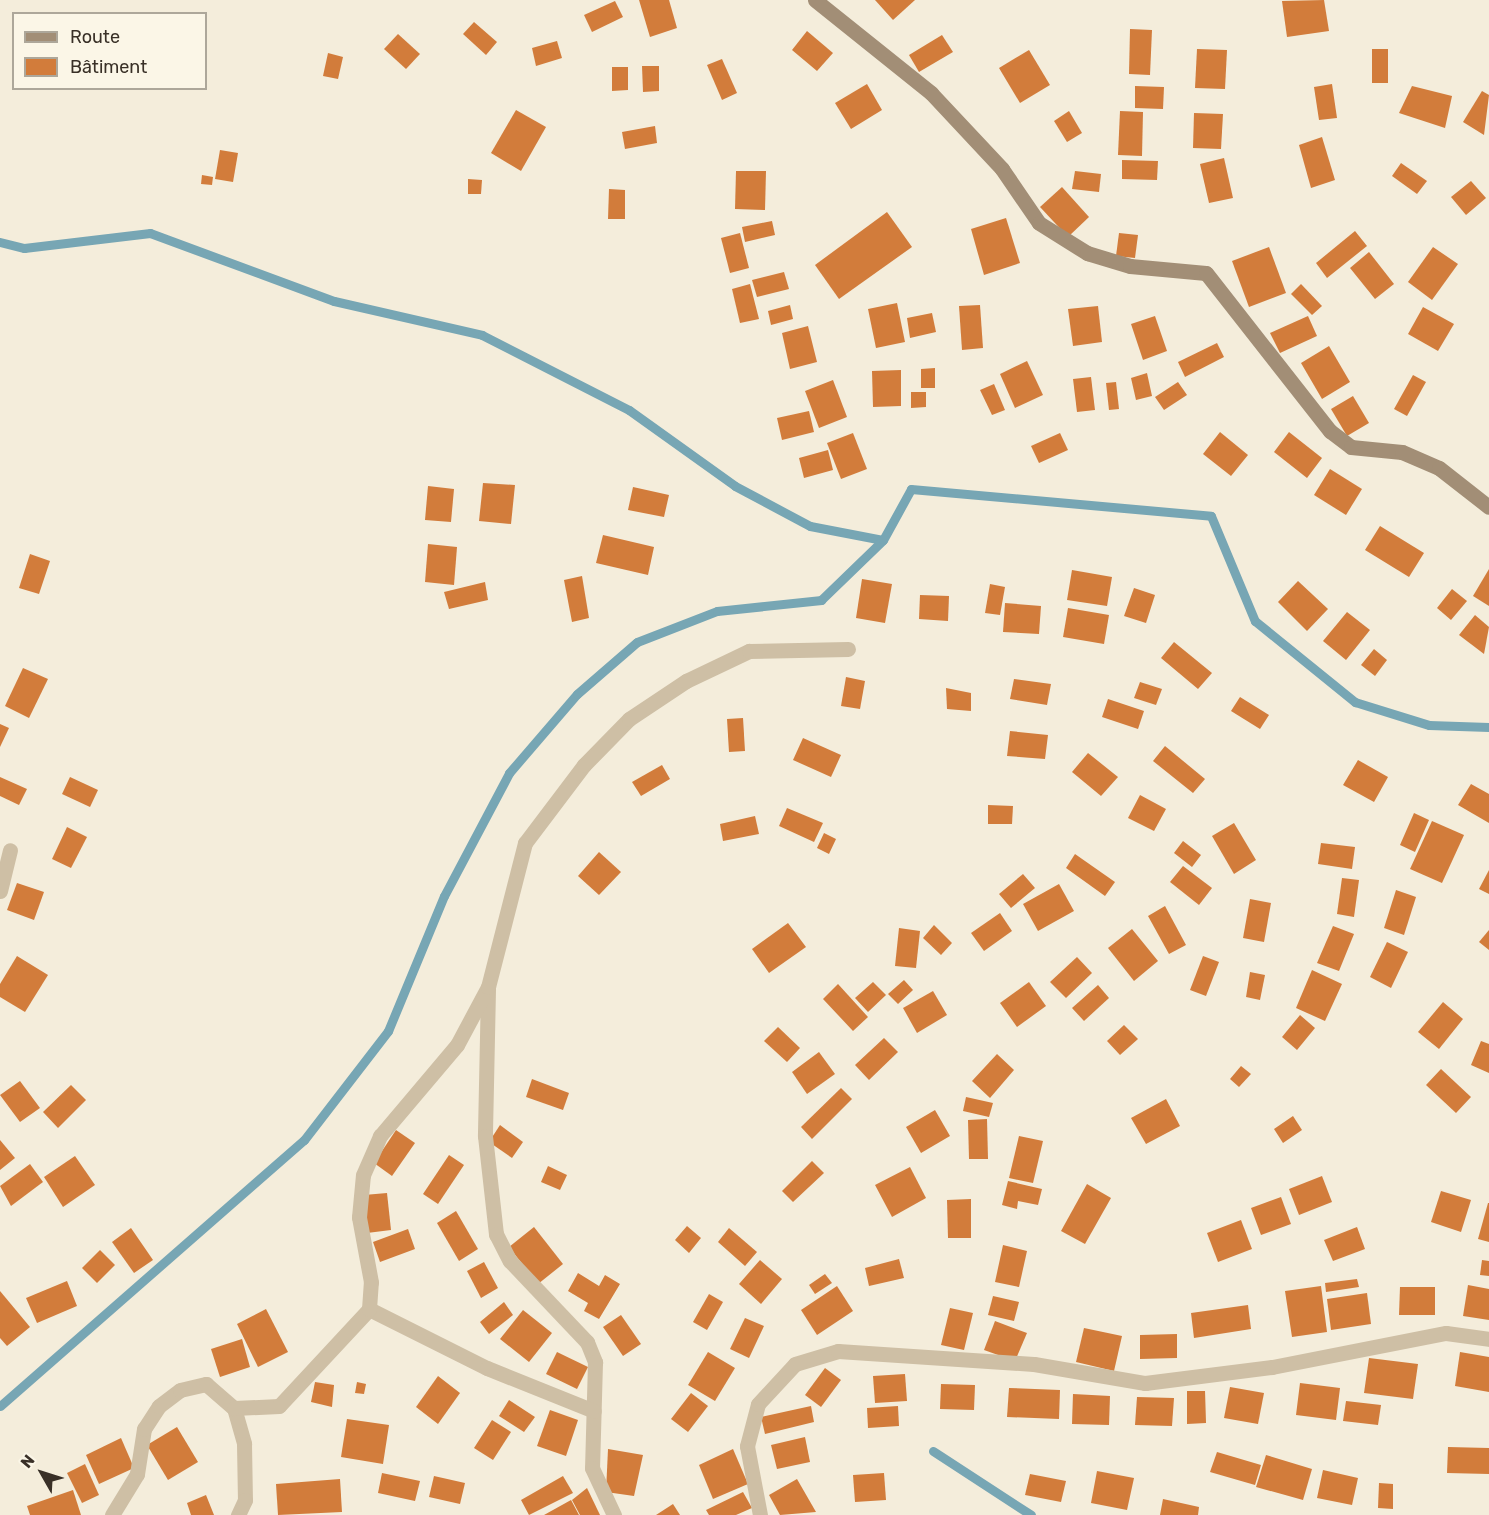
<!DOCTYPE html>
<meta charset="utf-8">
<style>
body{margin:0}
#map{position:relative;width:1489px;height:1515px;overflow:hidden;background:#f4eddb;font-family:Rubik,sans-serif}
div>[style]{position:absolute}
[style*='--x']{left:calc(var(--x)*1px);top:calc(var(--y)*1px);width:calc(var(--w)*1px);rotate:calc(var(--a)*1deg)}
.stream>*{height:9px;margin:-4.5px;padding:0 4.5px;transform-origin:4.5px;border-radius:4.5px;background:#77a6b4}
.building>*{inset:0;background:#d27c3b}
.street>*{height:15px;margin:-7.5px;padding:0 7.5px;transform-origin:7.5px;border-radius:7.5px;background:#cebfa5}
.secondary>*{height:15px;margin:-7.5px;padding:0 7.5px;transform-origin:7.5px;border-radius:7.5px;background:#a28e76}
span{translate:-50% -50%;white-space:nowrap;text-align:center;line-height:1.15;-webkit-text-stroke:5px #fbf6e7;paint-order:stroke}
.legend{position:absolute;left:12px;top:12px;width:195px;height:78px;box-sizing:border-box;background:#fbf6e7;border:2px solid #ada79a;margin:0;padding:8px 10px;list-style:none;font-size:18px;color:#393027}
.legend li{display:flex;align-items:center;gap:12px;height:30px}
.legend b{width:30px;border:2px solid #ada79a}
.north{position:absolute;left:12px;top:1443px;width:60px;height:60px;-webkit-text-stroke:4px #fbf6e7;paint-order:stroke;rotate:309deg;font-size:16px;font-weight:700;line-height:24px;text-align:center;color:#393027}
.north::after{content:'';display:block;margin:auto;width:21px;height:27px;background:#393027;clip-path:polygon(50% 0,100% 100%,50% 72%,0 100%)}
</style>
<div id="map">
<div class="stream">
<i style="--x:0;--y:242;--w:25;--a:14"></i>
<i style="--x:24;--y:248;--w:127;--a:-6.8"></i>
<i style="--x:150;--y:233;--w:196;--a:20.3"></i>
<i style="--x:334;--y:301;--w:152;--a:12.9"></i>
<i style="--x:482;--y:335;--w:165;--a:27"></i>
<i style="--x:629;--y:410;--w:130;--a:35.6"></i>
<i style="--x:735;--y:486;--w:85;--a:28.1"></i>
<i style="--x:810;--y:526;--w:74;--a:10.9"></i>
<i style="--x:0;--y:1406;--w:404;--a:-41.2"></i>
<i style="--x:304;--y:1140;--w:138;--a:-52.4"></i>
<i style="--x:388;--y:1031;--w:146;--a:-67.5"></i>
<i style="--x:444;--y:896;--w:139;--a:-62.1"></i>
<i style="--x:509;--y:773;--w:104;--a:-49.3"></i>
<i style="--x:577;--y:694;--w:79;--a:-40.9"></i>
<i style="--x:637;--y:642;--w:86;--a:-21.2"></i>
<i style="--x:717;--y:611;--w:105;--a:-6"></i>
<i style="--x:821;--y:600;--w:86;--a:-44.1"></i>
<i style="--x:883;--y:540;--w:58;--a:-61.2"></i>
<i style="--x:911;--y:489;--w:301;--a:5.1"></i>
<i style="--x:1211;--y:516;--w:114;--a:67.3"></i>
<i style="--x:1255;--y:621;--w:129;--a:39"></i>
<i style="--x:1355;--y:702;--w:77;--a:17.3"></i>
<i style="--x:1429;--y:725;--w:60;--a:1.9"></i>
<i style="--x:933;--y:1451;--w:117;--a:33.1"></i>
</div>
<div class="building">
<i style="clip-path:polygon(639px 0,669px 0,677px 28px,650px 37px)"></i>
<i style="clip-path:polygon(875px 0,915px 0,893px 20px)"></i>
<i style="clip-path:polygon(1324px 0,1329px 31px,1287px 37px,1282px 1px)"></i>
<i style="clip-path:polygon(615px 1px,623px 17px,592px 32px,584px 15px)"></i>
<i style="clip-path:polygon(474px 22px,497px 42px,486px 55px,463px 34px)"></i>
<i style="clip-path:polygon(1130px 29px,1152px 30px,1150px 75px,1129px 74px)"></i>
<i style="clip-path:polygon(807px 31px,833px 53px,817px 71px,792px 50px)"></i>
<i style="clip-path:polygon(398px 34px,420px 54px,406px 69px,384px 49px)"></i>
<i style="clip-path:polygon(942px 35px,953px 52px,919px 72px,909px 55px)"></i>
<i style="clip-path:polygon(557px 41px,562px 58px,536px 66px,532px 48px)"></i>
<i style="clip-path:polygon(1197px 49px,1227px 50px,1225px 89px,1195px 88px)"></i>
<i style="clip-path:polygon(1372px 49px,1388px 49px,1388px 83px,1372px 83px)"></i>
<i style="clip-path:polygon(1029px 50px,1050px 85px,1020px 103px,999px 68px)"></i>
<i style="clip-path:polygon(328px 53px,343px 57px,338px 79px,323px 76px)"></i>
<i style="clip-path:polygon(722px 59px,737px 93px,722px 100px,707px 65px)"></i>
<i style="clip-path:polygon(642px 66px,659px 66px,659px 91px,643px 92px)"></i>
<i style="clip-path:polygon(612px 67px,628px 67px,628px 90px,612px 91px)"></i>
<i style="clip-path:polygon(867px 84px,882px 110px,851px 129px,835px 103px)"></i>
<i style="clip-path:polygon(1332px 84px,1337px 118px,1319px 120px,1314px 87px)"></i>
<i style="clip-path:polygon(1135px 86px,1164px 87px,1163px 109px,1135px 108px)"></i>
<i style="clip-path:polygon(1412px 86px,1452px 96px,1445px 128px,1399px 113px)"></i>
<i style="clip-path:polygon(1482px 91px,1489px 95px,1484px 135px,1463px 122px)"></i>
<i style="clip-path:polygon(516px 110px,546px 127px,521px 171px,491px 153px)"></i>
<i style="clip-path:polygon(1069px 111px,1082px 133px,1067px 142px,1054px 121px)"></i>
<i style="clip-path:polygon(1120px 111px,1143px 112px,1142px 156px,1118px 155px)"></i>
<i style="clip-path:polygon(1194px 113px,1223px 114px,1221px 149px,1193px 148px)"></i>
<i style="clip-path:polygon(655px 126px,657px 143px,625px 149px,622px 132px)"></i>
<i style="clip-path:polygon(1322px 137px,1335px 180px,1311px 188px,1299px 145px)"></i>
<i style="clip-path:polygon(220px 150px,238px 153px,233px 182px,215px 179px)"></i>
<i style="clip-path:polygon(1224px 158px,1233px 198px,1209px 203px,1200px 164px)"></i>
<i style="clip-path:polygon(1122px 160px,1158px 161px,1157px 180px,1122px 179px)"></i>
<i style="clip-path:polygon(1401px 163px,1427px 181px,1417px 194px,1392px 176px)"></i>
<i style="clip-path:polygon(736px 171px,766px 171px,765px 210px,735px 209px)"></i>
<i style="clip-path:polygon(1075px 171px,1101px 174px,1099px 192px,1072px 189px)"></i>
<i style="clip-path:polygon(202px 175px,213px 177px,212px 185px,201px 184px)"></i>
<i style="clip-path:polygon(468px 179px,482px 180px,481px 194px,468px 194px)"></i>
<i style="clip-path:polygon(1471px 181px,1486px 198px,1466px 215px,1451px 197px)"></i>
<i style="clip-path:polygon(1062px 187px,1089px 217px,1068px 237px,1040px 207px)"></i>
<i style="clip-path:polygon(609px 189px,625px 190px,625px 219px,608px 219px)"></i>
<i style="clip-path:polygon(887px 212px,912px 247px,839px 299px,815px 265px)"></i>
<i style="clip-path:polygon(1006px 218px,1020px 263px,984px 275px,971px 229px)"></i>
<i style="clip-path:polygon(772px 221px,775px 235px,745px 242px,742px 227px)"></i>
<i style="clip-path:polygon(1355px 231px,1367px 246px,1327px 278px,1316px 263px)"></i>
<i style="clip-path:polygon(740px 233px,749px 268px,730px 273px,721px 238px)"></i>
<i style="clip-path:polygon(1119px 233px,1138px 235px,1135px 258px,1116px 256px)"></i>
<i style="clip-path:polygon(1269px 247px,1286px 293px,1249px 307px,1232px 261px)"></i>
<i style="clip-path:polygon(1433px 247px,1458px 264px,1432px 300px,1408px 282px)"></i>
<i style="clip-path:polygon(1369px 252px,1394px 284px,1375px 299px,1350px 268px)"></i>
<i style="clip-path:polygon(784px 272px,789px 289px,757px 297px,752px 280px)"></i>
<i style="clip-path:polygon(750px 284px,759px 319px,740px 323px,732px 289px)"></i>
<i style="clip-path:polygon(1301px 284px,1322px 306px,1312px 315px,1291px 294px)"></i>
<i style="clip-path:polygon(897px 303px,905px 342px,876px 348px,868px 309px)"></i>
<i style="clip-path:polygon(790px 305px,793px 319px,771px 325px,768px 311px)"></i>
<i style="clip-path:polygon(980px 305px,983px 348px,962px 350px,959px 306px)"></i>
<i style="clip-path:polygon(1098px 306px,1102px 342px,1073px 346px,1068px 309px)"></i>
<i style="clip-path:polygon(1423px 307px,1454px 324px,1438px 351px,1408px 334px)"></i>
<i style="clip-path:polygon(932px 313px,936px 332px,910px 338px,907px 318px)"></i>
<i style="clip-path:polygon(1155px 316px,1167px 351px,1143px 360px,1131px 324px)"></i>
<i style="clip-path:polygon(1308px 316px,1317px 336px,1280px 353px,1270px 333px)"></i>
<i style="clip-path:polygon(808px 326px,817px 362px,790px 369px,782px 333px)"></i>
<i style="clip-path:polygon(1217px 343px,1224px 357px,1185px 377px,1178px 362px)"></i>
<i style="clip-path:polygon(1329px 346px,1350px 382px,1322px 399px,1301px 363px)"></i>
<i style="clip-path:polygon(1027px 361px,1043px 395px,1015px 408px,1000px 374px)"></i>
<i style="clip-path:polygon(935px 368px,935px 388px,921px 388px,921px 369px)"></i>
<i style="clip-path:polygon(901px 370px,901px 406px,873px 407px,872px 371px)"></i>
<i style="clip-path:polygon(1147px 373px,1152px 396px,1136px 400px,1131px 378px)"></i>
<i style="clip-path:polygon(1413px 375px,1426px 382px,1407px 416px,1394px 409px)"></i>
<i style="clip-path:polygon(1091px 377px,1095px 410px,1077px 412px,1073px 379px)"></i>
<i style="clip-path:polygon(833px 380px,847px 417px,819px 428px,805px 391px)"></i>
<i style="clip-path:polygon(1116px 382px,1119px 409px,1109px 410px,1106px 383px)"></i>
<i style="clip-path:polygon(1178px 382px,1187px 395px,1164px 410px,1155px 397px)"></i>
<i style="clip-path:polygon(994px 384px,1005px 410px,992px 415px,980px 390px)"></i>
<i style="clip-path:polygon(911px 392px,926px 392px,926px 407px,911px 408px)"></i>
<i style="clip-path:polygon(1353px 396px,1369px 423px,1347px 436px,1331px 409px)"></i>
<i style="clip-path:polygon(809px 411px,814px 432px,782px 440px,777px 418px)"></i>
<i style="clip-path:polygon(1220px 432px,1248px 455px,1231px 476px,1203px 454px)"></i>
<i style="clip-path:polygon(1289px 432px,1322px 458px,1307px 478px,1274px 452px)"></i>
<i style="clip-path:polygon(853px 433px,867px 469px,841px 479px,827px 443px)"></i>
<i style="clip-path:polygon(1060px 433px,1068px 450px,1039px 463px,1031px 446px)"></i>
<i style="clip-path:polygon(828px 450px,833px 470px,804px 478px,799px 458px)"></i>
<i style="clip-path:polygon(1330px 469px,1362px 489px,1346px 515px,1314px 495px)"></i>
<i style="clip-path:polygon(483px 483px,515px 485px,511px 524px,479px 521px)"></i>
<i style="clip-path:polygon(428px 486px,454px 489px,451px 522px,425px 520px)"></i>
<i style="clip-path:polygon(633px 487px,669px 495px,664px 517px,628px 510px)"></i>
<i style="clip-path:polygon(1380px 526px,1424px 553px,1409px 577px,1365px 550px)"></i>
<i style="clip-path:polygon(603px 535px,654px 547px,648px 575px,596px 563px)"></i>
<i style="clip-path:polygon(428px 544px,457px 547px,454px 585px,425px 582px)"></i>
<i style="clip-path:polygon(30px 554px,50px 561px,39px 594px,19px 588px)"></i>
<i style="clip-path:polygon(1489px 569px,1489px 606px,1473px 596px)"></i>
<i style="clip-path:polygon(1072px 570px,1112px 577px,1107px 606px,1067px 600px)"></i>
<i style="clip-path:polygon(582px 576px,589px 618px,572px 622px,564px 580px)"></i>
<i style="clip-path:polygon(862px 579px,892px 584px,885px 623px,856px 618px)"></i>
<i style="clip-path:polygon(1298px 581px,1328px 609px,1307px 631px,1278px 602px)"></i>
<i style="clip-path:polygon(485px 582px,488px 600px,449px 609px,444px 592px)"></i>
<i style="clip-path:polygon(990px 584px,1005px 587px,1000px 615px,985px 613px)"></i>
<i style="clip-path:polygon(1134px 588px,1155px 595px,1146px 623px,1124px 616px)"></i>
<i style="clip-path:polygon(1452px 589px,1467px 601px,1451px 620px,1437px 608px)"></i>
<i style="clip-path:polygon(920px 595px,949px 596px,948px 621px,919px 619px)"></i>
<i style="clip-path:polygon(1005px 603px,1041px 606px,1039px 634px,1003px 632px)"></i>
<i style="clip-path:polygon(1068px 608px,1109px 615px,1104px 644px,1063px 637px)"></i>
<i style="clip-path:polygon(1347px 612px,1370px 630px,1346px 660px,1323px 641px)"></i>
<i style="clip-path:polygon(1475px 615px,1489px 627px,1484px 654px,1459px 635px)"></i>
<i style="clip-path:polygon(1174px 642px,1212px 673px,1198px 689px,1161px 658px)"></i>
<i style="clip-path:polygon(1374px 649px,1387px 660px,1375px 676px,1361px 665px)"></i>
<i style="clip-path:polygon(23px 668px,48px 679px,29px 718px,5px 706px)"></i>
<i style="clip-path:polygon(846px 677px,865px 681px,860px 709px,841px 706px)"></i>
<i style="clip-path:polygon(1014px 679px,1051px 684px,1047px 705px,1010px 699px)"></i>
<i style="clip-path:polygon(1140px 682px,1162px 689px,1156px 705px,1134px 698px)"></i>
<i style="clip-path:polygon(946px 688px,971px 693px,971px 711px,947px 709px)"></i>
<i style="clip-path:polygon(1240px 697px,1269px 715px,1260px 729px,1231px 711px)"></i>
<i style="clip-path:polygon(1108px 699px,1144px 711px,1138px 729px,1102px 717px)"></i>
<i style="clip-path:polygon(743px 718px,745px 751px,729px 752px,727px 719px)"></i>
<i style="clip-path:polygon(0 724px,9px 728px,0 747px)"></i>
<i style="clip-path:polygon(1010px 731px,1048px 735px,1045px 759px,1007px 756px)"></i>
<i style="clip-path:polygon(803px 738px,841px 755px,831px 777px,793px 760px)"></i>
<i style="clip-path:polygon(1165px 746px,1205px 779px,1193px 793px,1153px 761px)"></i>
<i style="clip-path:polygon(1088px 753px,1118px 777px,1101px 796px,1072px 772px)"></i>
<i style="clip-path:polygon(1358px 760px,1388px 777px,1374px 802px,1343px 785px)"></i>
<i style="clip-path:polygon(662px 765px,670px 779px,641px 796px,632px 782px)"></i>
<i style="clip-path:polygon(0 777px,27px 789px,19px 805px,0 796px)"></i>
<i style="clip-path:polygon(70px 777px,98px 790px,90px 807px,62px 794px)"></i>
<i style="clip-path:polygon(1471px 784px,1489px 794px,1489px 823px,1458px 805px)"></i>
<i style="clip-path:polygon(1140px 795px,1166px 809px,1154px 831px,1128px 818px)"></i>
<i style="clip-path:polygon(988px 805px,1013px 806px,1012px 824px,988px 824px)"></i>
<i style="clip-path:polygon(787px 808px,823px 823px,814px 842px,779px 826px)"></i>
<i style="clip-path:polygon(1414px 813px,1429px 820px,1415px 852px,1400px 845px)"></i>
<i style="clip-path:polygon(755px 816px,759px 834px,723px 841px,720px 824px)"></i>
<i style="clip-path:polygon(1432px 821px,1464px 835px,1442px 883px,1410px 869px)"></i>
<i style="clip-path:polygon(1234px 823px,1256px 860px,1234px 874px,1212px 836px)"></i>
<i style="clip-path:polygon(67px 827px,87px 837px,71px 868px,52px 859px)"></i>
<i style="clip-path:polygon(824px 833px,836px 839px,829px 854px,817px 848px)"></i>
<i style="clip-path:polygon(1183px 841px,1201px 855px,1192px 867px,1174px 853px)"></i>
<i style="clip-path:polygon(1321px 843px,1355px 847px,1352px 869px,1318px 864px)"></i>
<i style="clip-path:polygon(599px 852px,621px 872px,599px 895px,578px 876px)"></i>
<i style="clip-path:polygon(1075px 854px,1115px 882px,1105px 896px,1066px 868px)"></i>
<i style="clip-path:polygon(1183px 866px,1212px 888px,1199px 905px,1170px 882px)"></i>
<i style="clip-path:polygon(1489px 870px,1489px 894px,1479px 889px)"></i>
<i style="clip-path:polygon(1023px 874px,1035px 888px,1011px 908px,999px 894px)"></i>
<i style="clip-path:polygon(1342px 878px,1359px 880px,1354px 917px,1337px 914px)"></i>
<i style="clip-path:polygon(17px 883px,44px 892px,34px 920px,7px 910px)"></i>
<i style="clip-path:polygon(1059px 884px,1074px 911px,1038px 931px,1023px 904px)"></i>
<i style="clip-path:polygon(1396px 890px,1416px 897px,1404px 935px,1384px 928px)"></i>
<i style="clip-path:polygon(1250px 899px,1271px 903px,1264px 942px,1243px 938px)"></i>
<i style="clip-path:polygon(1165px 906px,1186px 945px,1169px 954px,1148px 916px)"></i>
<i style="clip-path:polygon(1000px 913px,1012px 931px,984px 951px,971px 933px)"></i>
<i style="clip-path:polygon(788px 923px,806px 947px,769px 973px,752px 949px)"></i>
<i style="clip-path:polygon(934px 925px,952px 943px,941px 955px,923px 938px)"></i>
<i style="clip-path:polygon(1333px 926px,1354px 934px,1339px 971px,1317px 963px)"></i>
<i style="clip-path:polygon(899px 928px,920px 931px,916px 968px,895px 966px)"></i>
<i style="clip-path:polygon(1132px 929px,1158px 961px,1134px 981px,1108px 948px)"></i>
<i style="clip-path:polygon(1489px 930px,1489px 950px,1479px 942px)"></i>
<i style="clip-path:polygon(1387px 942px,1408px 952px,1391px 988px,1370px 977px)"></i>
<i style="clip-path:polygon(17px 956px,48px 975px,25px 1012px,0 997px,0 984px)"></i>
<i style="clip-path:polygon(1203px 956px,1219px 962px,1206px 996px,1190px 990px)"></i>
<i style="clip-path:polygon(1077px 957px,1092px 973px,1066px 998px,1050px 982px)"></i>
<i style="clip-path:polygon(1312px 970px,1342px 984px,1325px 1021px,1296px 1008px)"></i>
<i style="clip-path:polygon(1250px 972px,1265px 975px,1260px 1000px,1246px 997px)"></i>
<i style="clip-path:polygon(904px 980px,913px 990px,898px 1004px,888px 994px)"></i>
<i style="clip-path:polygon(873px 982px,886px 995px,868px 1012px,855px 998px)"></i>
<i style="clip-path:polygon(1029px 982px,1046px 1006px,1017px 1027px,1000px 1003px)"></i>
<i style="clip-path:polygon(838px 984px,868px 1017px,853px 1031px,823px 999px)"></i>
<i style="clip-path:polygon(1098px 985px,1109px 998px,1084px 1021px,1072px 1008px)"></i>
<i style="clip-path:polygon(933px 991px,947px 1015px,917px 1033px,903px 1008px)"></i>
<i style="clip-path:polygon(1443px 1002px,1463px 1019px,1439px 1049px,1418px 1032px)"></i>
<i style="clip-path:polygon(1300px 1015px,1315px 1028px,1297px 1050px,1282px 1037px)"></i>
<i style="clip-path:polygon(1124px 1025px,1138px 1039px,1120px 1055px,1107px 1041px)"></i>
<i style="clip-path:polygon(778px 1027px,800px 1048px,787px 1062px,764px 1041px)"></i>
<i style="clip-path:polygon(884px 1038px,898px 1052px,869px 1080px,855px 1065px)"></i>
<i style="clip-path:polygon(1481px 1041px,1489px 1044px,1489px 1073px,1471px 1065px)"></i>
<i style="clip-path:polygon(819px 1052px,835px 1074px,807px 1094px,792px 1072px)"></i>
<i style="clip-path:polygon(997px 1054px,1014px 1070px,990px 1098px,972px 1081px)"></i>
<i style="clip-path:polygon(1241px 1066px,1251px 1074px,1239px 1087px,1230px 1079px)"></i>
<i style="clip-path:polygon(1441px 1069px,1471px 1097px,1456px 1113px,1426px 1085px)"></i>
<i style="clip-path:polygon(532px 1079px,569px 1093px,563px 1110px,526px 1097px)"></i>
<i style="clip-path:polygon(20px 1081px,40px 1108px,20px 1122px,0 1095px)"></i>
<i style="clip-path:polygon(71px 1085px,86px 1100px,58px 1128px,43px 1112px)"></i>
<i style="clip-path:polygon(841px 1088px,852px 1099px,812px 1139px,801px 1127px)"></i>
<i style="clip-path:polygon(966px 1097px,993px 1103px,989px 1117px,963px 1111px)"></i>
<i style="clip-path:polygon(1166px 1099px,1180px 1126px,1146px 1144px,1131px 1118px)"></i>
<i style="clip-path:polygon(935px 1110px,950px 1136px,921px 1153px,906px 1127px)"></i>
<i style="clip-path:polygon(1293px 1116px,1302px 1130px,1283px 1143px,1274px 1129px)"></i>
<i style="clip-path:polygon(987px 1119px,988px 1159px,969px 1159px,968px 1120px)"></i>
<i style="clip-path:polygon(500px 1125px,523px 1142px,512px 1158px,489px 1142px)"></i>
<i style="clip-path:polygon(396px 1130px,415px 1143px,392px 1176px,374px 1163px)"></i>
<i style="clip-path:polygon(1019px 1136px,1043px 1141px,1033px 1183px,1009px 1178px)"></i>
<i style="clip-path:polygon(0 1140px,15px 1158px,0 1170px)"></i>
<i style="clip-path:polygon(449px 1155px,464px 1165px,438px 1204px,423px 1194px)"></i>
<i style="clip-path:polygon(75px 1156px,95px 1185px,63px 1207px,44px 1177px)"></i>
<i style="clip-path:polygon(812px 1161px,824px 1173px,793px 1202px,782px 1191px)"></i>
<i style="clip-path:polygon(30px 1164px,43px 1182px,11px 1206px,0 1186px)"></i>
<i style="clip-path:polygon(548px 1166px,567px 1175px,560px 1190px,541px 1182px)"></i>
<i style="clip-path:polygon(910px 1167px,926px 1198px,892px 1217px,875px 1185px)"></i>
<i style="clip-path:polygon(1322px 1176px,1332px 1202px,1299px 1215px,1289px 1189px)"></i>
<i style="clip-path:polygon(1008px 1181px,1042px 1189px,1038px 1205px,1018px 1201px,1017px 1209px,1002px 1205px)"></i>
<i style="clip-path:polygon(1087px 1184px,1111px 1198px,1085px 1244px,1061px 1231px)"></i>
<i style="clip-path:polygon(1441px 1191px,1471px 1200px,1461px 1232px,1431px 1222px)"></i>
<i style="clip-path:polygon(387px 1193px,391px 1230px,367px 1233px,364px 1195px)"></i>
<i style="clip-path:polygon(1281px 1197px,1291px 1224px,1261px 1235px,1251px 1208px)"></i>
<i style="clip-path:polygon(971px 1199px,971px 1238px,948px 1238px,947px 1200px)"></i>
<i style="clip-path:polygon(1488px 1203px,1489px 1203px,1489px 1242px,1478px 1239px)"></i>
<i style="clip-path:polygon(456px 1211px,478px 1249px,459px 1261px,437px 1223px)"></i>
<i style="clip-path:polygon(1241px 1220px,1252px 1249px,1218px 1262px,1207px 1233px)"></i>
<i style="clip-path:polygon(687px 1226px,701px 1238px,689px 1253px,675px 1240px)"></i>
<i style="clip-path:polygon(534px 1227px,563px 1264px,538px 1284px,509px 1247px)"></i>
<i style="clip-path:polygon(1357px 1227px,1365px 1249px,1333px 1261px,1324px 1240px)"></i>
<i style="clip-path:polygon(131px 1228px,153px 1260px,134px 1273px,112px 1242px)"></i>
<i style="clip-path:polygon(729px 1228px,757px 1252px,745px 1266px,718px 1242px)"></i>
<i style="clip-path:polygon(408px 1229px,415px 1249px,380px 1262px,373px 1242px)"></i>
<i style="clip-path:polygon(1003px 1245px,1027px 1251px,1019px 1287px,995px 1282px)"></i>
<i style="clip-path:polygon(100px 1250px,115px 1265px,97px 1283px,82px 1268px)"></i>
<i style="clip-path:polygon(899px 1259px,904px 1278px,869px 1286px,865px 1268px)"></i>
<i style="clip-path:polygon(760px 1260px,782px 1279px,761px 1304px,739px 1284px)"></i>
<i style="clip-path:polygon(1482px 1260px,1489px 1261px,1489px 1276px,1480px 1275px)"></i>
<i style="clip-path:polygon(484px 1262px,498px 1288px,481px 1298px,467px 1271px)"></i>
<i style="clip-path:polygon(578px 1273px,599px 1286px,605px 1275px,620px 1284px,599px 1319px,584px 1311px,588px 1303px,568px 1291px)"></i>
<i style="clip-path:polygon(825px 1274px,832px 1283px,815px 1294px,809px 1285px)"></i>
<i style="clip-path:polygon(1357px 1279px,1359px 1287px,1326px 1292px,1325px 1283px)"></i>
<i style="clip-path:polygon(67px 1281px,77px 1306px,37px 1323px,26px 1298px)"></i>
<i style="clip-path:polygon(1468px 1285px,1489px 1289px,1489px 1320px,1463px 1316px)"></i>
<i style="clip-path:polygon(837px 1286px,853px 1311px,817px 1335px,801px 1310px)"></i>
<i style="clip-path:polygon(1321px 1286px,1327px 1332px,1292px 1337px,1285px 1291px)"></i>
<i style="clip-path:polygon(1400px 1287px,1435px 1287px,1435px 1315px,1399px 1315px)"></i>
<i style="clip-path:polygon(0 1291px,30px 1327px,7px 1346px,0 1338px)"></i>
<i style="clip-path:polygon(1367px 1293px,1371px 1324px,1331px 1330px,1327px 1299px)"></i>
<i style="clip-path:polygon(709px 1294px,723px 1302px,707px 1330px,693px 1322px)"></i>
<i style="clip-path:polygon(993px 1296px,1019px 1302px,1014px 1321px,988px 1315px)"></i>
<i style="clip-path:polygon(504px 1302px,513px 1315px,489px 1334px,480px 1322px)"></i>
<i style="clip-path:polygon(1248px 1305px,1251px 1329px,1194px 1338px,1191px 1313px)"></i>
<i style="clip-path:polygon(950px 1308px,973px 1313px,964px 1350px,941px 1345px)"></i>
<i style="clip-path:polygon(266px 1309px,288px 1352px,258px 1367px,237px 1324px)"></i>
<i style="clip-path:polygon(523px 1310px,552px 1333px,529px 1362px,500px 1339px)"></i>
<i style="clip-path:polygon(621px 1315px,641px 1344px,623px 1356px,603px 1327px)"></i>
<i style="clip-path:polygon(745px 1318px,764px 1326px,749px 1358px,730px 1349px)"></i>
<i style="clip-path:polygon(995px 1321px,1027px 1333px,1015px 1361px,984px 1350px)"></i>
<i style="clip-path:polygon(1084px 1328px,1122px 1336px,1114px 1371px,1076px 1362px)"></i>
<i style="clip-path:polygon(1177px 1334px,1177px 1358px,1140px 1359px,1140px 1335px)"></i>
<i style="clip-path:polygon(242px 1339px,250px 1367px,220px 1377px,211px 1349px)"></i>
<i style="clip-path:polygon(557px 1352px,588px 1367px,577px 1389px,546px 1374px)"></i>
<i style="clip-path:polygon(708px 1352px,735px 1368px,715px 1401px,688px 1385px)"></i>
<i style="clip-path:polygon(1460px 1352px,1489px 1357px,1489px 1392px,1455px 1386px)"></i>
<i style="clip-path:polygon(1369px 1358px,1418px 1364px,1413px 1399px,1364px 1393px)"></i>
<i style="clip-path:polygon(825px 1368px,841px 1380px,821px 1407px,805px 1395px)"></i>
<i style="clip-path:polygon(905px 1374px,907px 1401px,875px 1403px,873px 1376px)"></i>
<i style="clip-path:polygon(438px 1376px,460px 1393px,438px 1424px,416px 1407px)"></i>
<i style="clip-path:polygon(315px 1382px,334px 1385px,332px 1407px,311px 1402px)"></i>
<i style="clip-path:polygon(357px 1382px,366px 1384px,364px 1394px,355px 1393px)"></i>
<i style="clip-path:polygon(1300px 1383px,1340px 1388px,1336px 1420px,1296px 1415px)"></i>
<i style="clip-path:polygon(941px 1384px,975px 1385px,974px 1410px,940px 1409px)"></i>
<i style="clip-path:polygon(1230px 1387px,1264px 1393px,1258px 1424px,1224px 1418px)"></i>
<i style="clip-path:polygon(1009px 1388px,1060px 1390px,1059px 1419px,1007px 1417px)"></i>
<i style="clip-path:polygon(1187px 1391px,1205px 1391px,1206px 1423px,1187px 1424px)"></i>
<i style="clip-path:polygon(691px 1393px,708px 1406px,688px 1432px,671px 1419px)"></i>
<i style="clip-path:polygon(1073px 1394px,1110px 1396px,1109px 1425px,1072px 1424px)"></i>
<i style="clip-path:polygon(1137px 1397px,1174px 1398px,1172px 1426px,1135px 1425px)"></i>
<i style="clip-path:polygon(509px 1400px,535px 1417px,524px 1432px,499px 1416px)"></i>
<i style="clip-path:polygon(1346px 1401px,1381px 1405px,1378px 1425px,1343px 1421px)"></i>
<i style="clip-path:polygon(811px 1406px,814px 1422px,765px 1434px,761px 1417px)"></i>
<i style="clip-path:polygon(898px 1406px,899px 1426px,868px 1428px,867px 1408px)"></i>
<i style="clip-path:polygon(550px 1410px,578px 1420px,566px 1456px,537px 1446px)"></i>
<i style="clip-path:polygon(347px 1419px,389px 1425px,383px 1464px,341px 1457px)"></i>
<i style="clip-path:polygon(492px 1420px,511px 1432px,493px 1460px,474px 1448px)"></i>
<i style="clip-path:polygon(177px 1427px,198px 1462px,168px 1480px,147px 1445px)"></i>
<i style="clip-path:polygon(805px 1437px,810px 1462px,777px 1469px,771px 1445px)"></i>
<i style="clip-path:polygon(121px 1438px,134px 1468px,99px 1484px,86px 1455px)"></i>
<i style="clip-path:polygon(1448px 1447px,1489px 1448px,1489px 1474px,1447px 1473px)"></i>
<i style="clip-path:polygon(608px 1449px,643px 1455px,634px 1496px,606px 1492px)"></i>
<i style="clip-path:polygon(733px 1449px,748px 1484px,713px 1499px,699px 1465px)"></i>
<i style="clip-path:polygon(1217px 1452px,1261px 1465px,1255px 1485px,1210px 1472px)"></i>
<i style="clip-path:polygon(1266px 1455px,1312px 1469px,1303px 1500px,1256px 1487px)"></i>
<i style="clip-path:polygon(85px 1464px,99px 1495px,82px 1503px,67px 1473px)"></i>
<i style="clip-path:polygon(1323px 1470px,1358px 1478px,1352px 1505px,1317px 1498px)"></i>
<i style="clip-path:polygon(1097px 1471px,1134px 1478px,1127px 1510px,1091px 1503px)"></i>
<i style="clip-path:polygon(382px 1473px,420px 1481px,415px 1501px,378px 1493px)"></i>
<i style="clip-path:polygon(884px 1473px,886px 1500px,855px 1502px,853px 1475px)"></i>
<i style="clip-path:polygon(1030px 1474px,1066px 1481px,1061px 1502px,1025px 1495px)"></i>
<i style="clip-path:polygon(434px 1476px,465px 1483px,460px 1504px,429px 1497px)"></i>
<i style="clip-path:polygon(563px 1476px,573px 1493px,529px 1515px,521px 1500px)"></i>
<i style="clip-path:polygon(340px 1479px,342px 1512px,278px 1515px,276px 1484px)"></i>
<i style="clip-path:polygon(797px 1479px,816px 1512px,780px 1515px,769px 1495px)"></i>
<i style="clip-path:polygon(1379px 1483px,1393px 1484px,1393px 1509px,1378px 1508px)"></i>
<i style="clip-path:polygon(587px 1488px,600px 1515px,580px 1515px,572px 1500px)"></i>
<i style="clip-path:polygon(73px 1490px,81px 1515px,30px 1515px,27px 1506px)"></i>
<i style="clip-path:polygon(743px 1492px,752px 1508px,736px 1515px,709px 1515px,706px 1510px)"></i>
<i style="clip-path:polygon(206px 1495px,214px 1515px,191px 1515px,187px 1503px)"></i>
<i style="clip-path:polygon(1163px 1499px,1199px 1507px,1198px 1515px,1160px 1515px)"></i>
<i style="clip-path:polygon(571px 1500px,579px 1515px,544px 1515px)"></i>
<i style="clip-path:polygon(673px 1504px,680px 1515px,656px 1515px)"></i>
</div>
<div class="street">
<i style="--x:0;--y:891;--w:42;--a:-76.3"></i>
<i style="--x:488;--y:989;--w:147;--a:91.2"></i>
<i style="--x:485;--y:1136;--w:99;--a:83.6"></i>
<i style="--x:496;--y:1234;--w:30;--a:63"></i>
<i style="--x:510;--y:1261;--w:112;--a:46.5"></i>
<i style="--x:587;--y:1342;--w:22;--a:68"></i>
<i style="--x:595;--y:1362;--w:106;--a:91.6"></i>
<i style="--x:592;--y:1468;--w:52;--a:64.9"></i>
<i style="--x:369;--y:1309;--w:132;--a:26.6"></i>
<i style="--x:487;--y:1368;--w:115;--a:21.9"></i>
<i style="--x:234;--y:1408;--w:37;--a:74"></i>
<i style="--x:244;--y:1444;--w:56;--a:89"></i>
<i style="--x:245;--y:1500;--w:17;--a:115"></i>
<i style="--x:112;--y:1515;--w:48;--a:-58.6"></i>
<i style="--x:137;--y:1474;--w:46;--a:-81.2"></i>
<i style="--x:144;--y:1429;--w:27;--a:-57"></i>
<i style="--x:159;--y:1406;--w:26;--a:-37"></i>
<i style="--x:180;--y:1390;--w:27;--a:-13"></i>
<i style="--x:206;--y:1384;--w:37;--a:41"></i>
<i style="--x:234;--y:1408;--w:45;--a:-2.5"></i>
<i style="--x:279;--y:1406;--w:132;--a:-47.1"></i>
<i style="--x:369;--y:1309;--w:27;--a:-86"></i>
<i style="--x:371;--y:1282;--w:66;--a:-100.5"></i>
<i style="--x:359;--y:1217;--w:42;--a:-84.6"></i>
<i style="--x:363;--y:1175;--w:43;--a:-66.4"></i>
<i style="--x:380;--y:1136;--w:119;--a:-49.8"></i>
<i style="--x:457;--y:1045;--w:66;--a:-61.9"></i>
<i style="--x:488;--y:987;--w:149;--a:-75.6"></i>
<i style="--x:525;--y:843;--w:98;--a:-52.9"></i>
<i style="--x:584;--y:765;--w:64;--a:-45.6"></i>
<i style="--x:629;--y:719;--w:69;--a:-33.7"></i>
<i style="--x:686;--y:681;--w:70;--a:-25.5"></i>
<i style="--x:749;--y:651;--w:99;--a:-1.2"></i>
<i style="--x:760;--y:1515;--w:70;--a:-100.7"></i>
<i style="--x:747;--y:1446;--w:43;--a:-75.3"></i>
<i style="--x:758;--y:1404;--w:54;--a:-47.2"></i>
<i style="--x:795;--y:1364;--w:45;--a:-16.8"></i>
<i style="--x:838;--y:1351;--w:196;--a:3.8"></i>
<i style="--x:1034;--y:1364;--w:113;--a:9.7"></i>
<i style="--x:1145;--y:1383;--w:128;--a:-7.2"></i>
<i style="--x:1272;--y:1367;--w:177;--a:-11.1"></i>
<i style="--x:1446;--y:1333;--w:43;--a:7.9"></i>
</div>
<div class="secondary">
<i style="--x:815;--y:0;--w:149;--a:38.7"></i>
<i style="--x:931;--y:93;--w:104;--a:46.9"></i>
<i style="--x:1002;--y:169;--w:65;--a:55.6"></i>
<i style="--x:1039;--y:223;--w:57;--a:32"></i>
<i style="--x:1087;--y:253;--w:45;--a:16.8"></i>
<i style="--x:1130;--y:266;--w:76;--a:5.3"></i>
<i style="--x:1206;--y:273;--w:201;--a:51.9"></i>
<i style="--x:1330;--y:431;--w:26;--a:37"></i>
<i style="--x:1351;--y:447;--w:51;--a:5.6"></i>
<i style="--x:1402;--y:452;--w:40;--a:23.4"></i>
<i style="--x:1439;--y:468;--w:63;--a:38"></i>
</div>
<ul class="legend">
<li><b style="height:8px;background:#a28e76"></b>Route</li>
<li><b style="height:16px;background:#d27c3b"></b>Bâtiment</li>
</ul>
<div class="north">N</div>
</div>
